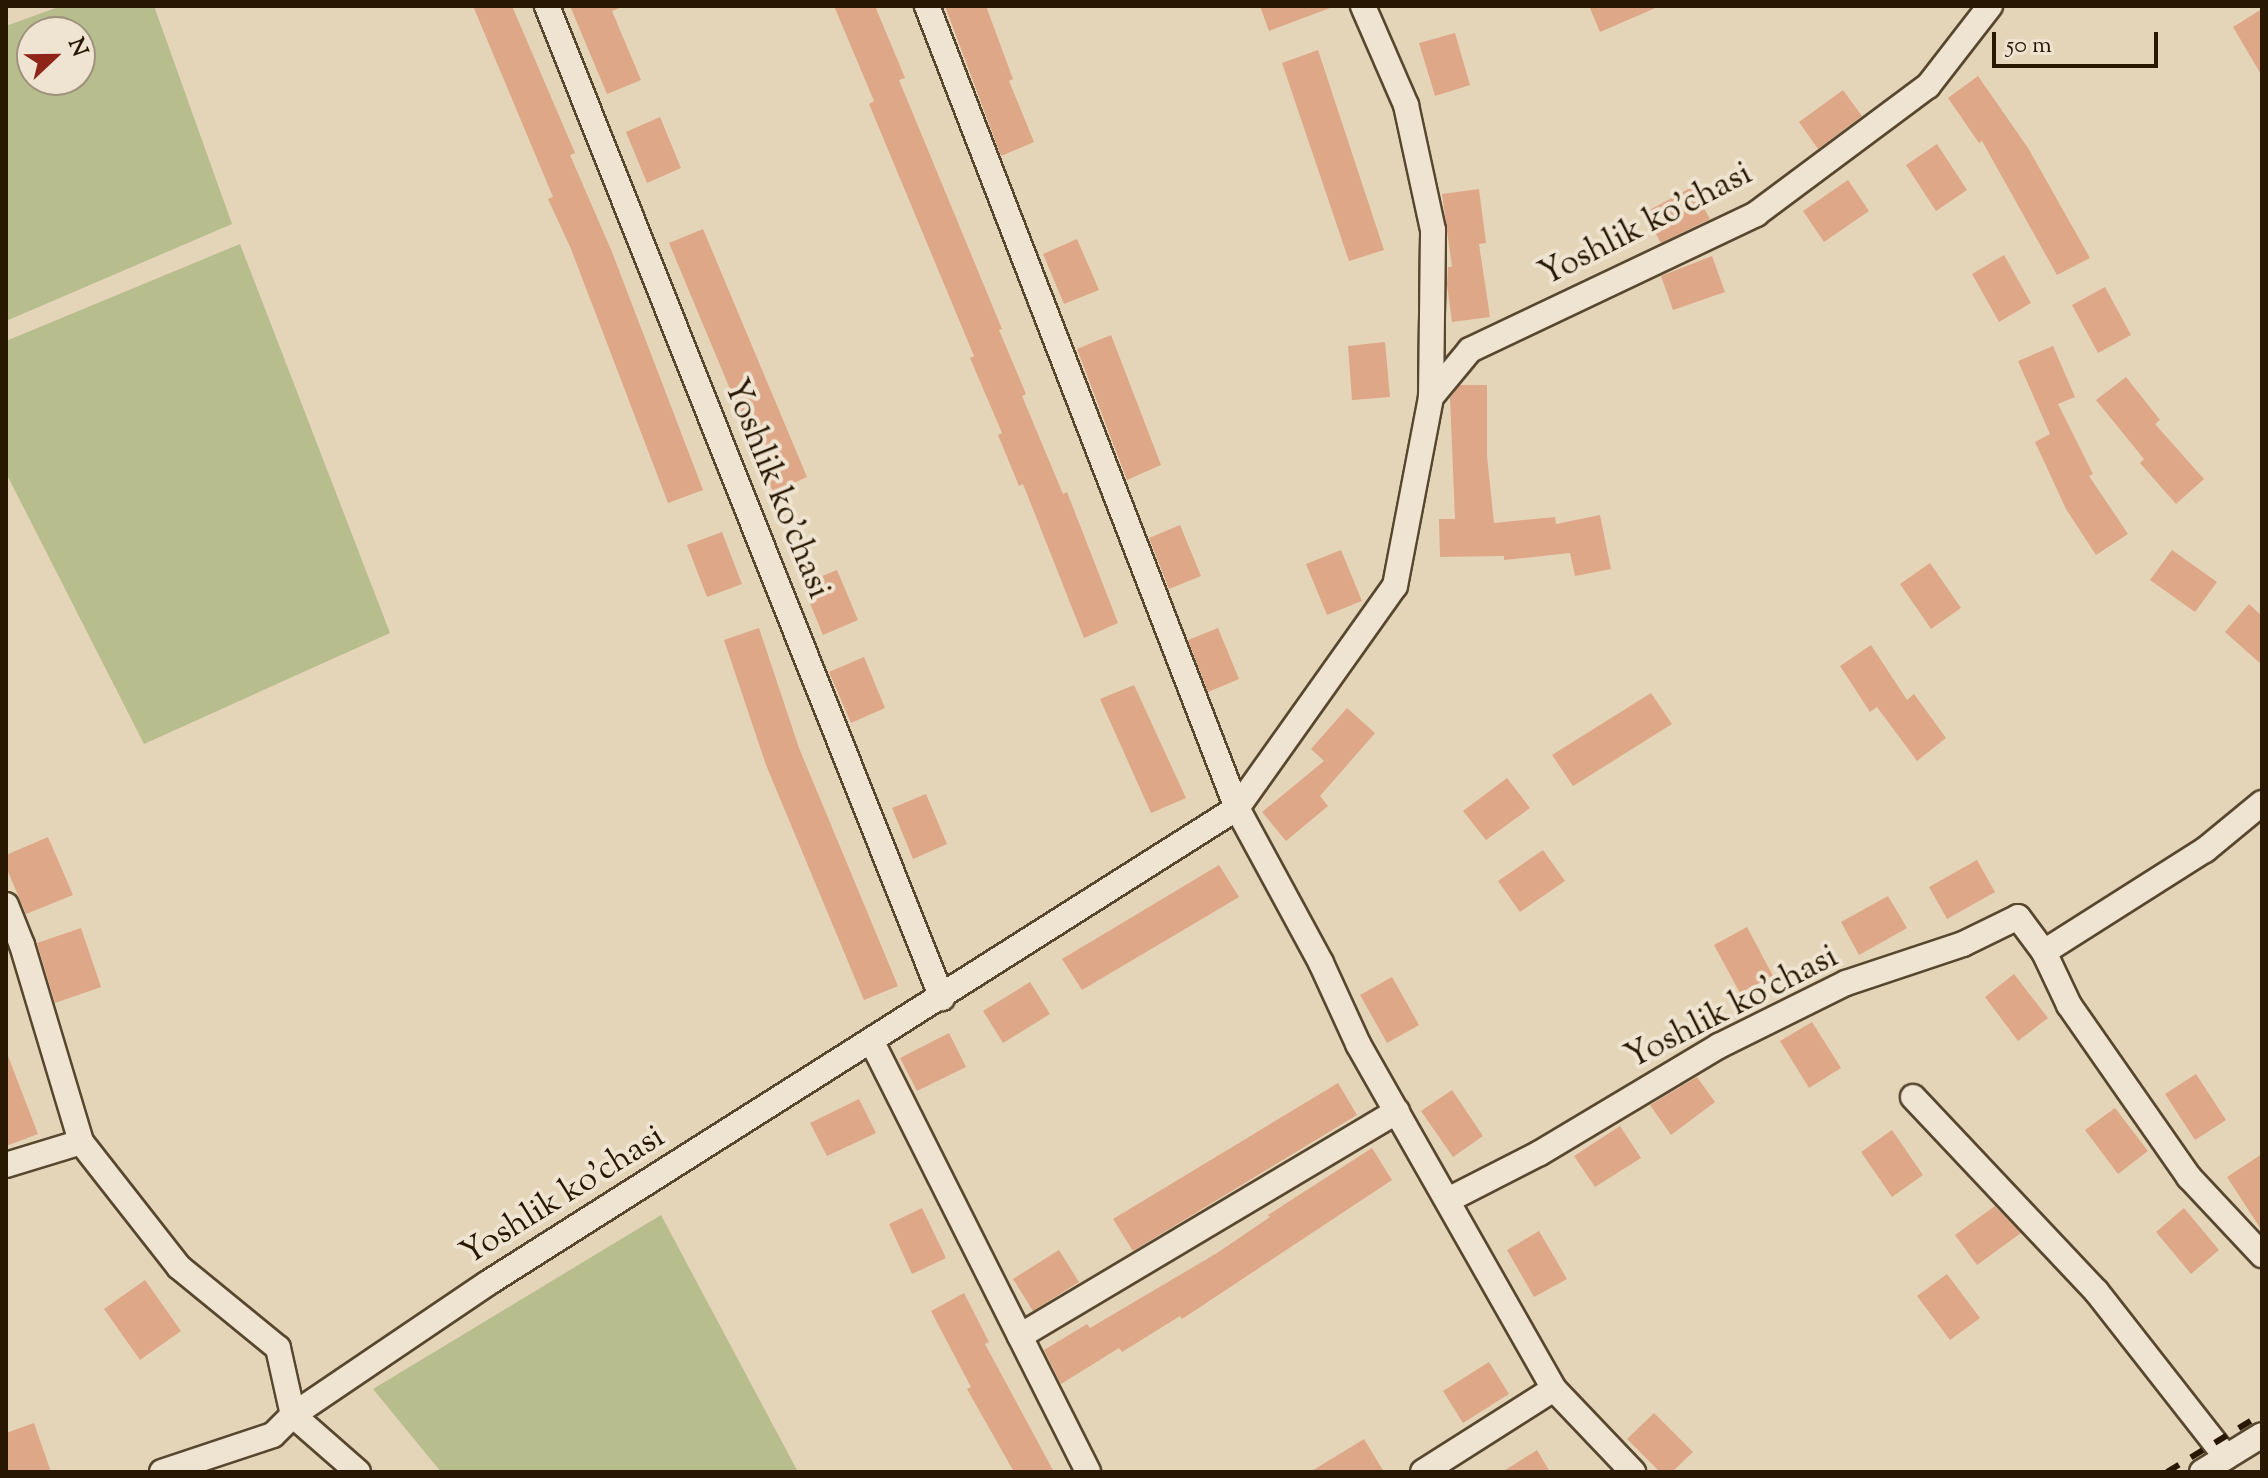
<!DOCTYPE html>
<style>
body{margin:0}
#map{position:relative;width:2268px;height:1478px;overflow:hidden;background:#e5d5b8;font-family:"Sorts Mill Goudy",serif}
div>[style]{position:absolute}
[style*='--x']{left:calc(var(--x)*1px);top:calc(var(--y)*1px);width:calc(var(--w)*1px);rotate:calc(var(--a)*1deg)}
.green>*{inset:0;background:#b7bd8d}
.building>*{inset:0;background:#dea788}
.roads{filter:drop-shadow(2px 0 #58472f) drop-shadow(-2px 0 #58472f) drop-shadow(0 2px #58472f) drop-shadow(0 -2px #58472f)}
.minor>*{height:24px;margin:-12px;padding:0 12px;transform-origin:12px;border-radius:12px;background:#eee4d1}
.rail>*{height:6px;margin-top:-3px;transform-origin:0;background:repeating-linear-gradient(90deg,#291801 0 14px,transparent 0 28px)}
span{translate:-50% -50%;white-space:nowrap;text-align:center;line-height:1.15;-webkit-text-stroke:8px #eee4d1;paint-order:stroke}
.street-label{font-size:34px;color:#291801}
.frame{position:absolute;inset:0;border:8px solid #291801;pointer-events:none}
.north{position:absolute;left:16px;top:16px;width:80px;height:80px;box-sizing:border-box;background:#eee4d1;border:2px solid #9f927e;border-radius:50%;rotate:68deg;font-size:22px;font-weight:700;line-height:32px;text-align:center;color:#291801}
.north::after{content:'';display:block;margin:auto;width:28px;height:36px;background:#8f2418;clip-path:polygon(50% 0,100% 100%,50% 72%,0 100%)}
.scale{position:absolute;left:1992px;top:32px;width:166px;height:36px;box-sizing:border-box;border:4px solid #291801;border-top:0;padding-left:10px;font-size:24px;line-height:28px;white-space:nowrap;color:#291801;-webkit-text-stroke:6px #eee4d1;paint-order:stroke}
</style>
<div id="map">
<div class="green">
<i style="clip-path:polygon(evenodd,61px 6px,154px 6px,232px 224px,6px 321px,6px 26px,61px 6px,32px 32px,80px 32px,80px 80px,32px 80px,32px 32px)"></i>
<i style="clip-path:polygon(240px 244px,390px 633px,144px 744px,6px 473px,6px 341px)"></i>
<i style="clip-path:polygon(661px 1215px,798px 1472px,441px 1472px,373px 1389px)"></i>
</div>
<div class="building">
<i style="clip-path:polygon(473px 6px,512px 6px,575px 153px,570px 155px,612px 252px,703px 490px,668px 503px,571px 249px,548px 199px,553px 197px)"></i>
<i style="clip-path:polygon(570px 6px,624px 6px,612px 11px,641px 80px,607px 94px)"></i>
<i style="clip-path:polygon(834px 6px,875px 6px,905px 78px,899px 80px,1002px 329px,999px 330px,1026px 394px,1022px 396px,1063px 494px,1067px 492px,1118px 623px,1084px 638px,1023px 484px,1019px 486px,998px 435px,1002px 433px,970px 358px,974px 356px,869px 104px,874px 101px)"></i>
<i style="clip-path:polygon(945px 6px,986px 6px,1013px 79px,1009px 81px,1034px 142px,1001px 156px)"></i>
<i style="clip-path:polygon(1260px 6px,1330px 6px,1330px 8px,1269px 31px)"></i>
<i style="clip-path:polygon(1589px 6px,1660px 6px,1600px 32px)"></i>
<i style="clip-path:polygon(2262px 9px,2262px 76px,2233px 27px)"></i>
<i style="clip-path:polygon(1455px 33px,1470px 85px,1435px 96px,1419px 43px)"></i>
<i style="clip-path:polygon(1318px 50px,1384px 250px,1349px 261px,1282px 63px)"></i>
<i style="clip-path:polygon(1978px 76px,2028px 148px,2090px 258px,2057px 275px,1982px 141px,1979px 143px,1948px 98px)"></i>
<i style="clip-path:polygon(1843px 90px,1862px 116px,1818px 149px,1799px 122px)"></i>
<i style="clip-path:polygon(660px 117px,681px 168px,647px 183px,626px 132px)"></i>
<i style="clip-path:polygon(1937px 144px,1967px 190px,1936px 211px,1906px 165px)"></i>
<i style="clip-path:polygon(1848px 180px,1869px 211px,1824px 242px,1803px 211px)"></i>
<i style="clip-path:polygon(1692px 187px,1710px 219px,1661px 243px,1644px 213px)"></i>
<i style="clip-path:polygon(1479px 189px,1486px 243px,1479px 244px,1490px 317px,1452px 322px,1447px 285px,1448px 267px,1452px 267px,1442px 194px)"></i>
<i style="clip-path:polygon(703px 229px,807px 477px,773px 492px,669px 243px)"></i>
<i style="clip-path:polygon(1077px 239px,1099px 290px,1064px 304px,1043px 254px)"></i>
<i style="clip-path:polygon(2004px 255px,2031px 303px,1999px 322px,1972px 274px)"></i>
<i style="clip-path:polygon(1712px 256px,1725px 292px,1673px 310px,1661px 276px)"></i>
<i style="clip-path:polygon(2105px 287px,2131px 335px,2098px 353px,2072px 305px)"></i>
<i style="clip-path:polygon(1111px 335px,1161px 465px,1127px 480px,1077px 349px)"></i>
<i style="clip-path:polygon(1385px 342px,1390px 397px,1352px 400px,1348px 346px)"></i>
<i style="clip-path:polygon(2053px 346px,2075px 397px,2058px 404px,2093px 474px,2089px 476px,2128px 534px,2096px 555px,2066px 509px,2035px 442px,2050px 434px,2018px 361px)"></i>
<i style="clip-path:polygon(2126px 377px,2160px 420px,2155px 424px,2204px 479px,2176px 504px,2140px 463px,2144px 459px,2096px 400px)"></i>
<i style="clip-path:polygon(1460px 385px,1487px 385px,1487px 456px,1494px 523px,1555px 517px,1556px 524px,1600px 515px,1611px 569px,1575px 576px,1570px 553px,1504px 560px,1504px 556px,1440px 557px,1439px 519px,1455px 519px,1450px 398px)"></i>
<i style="clip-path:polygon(1180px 525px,1201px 576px,1169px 589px,1149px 538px)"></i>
<i style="clip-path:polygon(722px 532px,742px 584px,707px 597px,687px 545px)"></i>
<i style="clip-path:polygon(1341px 550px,1362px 601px,1327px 615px,1306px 564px)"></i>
<i style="clip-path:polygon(2172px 550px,2217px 582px,2195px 612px,2150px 580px)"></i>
<i style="clip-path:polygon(1930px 563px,1961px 608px,1931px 629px,1900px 584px)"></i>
<i style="clip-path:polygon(837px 570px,858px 620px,823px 635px,802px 584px)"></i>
<i style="clip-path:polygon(2249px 604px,2262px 616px,2262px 665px,2225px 632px)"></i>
<i style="clip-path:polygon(759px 628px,799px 748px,898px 986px,864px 1000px,766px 765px,724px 640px)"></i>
<i style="clip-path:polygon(1218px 628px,1239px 679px,1208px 692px,1188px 640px)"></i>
<i style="clip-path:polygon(1871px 645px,1907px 700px,1914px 694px,1946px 738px,1917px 761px,1877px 707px,1870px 712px,1840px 666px)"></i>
<i style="clip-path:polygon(864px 657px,885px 708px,851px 723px,829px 672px)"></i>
<i style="clip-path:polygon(1134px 685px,1186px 798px,1151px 813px,1100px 699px)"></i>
<i style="clip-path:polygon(1651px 693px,1672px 724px,1573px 786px,1552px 755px)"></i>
<i style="clip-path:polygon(1347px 708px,1375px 733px,1320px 796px,1328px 806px,1286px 841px,1262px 812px,1324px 761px,1311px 749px)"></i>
<i style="clip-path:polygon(1507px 778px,1530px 808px,1486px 840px,1463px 811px)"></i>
<i style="clip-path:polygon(926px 794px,947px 844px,913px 859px,892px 808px)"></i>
<i style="clip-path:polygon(48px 837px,73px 895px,26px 914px,6px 867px,6px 855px)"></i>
<i style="clip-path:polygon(1543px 850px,1565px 881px,1520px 912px,1498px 881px)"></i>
<i style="clip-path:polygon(1977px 860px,1995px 892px,1947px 919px,1929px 887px)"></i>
<i style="clip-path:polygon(1219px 865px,1239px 897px,1082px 990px,1062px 959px)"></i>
<i style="clip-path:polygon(1888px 896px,1907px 928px,1859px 955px,1841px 922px)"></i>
<i style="clip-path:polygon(1747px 927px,1773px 976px,1740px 993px,1714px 945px)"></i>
<i style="clip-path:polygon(81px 928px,101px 987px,55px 1003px,37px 943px)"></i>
<i style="clip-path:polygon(2014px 974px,2048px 1018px,2018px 1041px,1985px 997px)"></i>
<i style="clip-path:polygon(1392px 977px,1419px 1025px,1387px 1043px,1360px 995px)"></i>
<i style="clip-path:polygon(1030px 982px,1050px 1014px,1003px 1043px,983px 1011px)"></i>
<i style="clip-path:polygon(1812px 1022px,1841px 1068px,1809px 1088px,1780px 1041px)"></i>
<i style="clip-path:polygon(949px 1033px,966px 1067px,917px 1091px,900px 1058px)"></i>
<i style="clip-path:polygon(6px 1051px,38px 1134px,6px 1146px)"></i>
<i style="clip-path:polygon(2196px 1074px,2226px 1120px,2195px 1140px,2165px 1094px)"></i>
<i style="clip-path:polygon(1697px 1077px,1715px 1102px,1671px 1135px,1650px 1105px)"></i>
<i style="clip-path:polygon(1338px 1083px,1357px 1115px,1133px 1251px,1113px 1219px)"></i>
<i style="clip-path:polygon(1452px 1090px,1483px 1136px,1453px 1157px,1421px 1111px)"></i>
<i style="clip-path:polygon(859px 1099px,876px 1133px,827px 1156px,810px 1123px)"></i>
<i style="clip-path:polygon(2115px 1108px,2148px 1151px,2118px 1174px,2085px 1130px)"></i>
<i style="clip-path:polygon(1620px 1126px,1641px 1158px,1595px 1187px,1574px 1156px)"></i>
<i style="clip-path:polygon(1892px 1130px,1923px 1175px,1892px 1197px,1861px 1152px)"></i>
<i style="clip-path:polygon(1372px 1148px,1392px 1180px,1182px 1319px,1180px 1316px,1122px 1352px,1119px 1348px,1061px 1384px,1044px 1350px,1087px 1324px,1090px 1328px,1217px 1253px,1270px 1217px,1268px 1215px)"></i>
<i style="clip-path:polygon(2262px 1154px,2262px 1231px,2227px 1177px)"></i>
<i style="clip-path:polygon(1995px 1206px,2021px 1233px,1977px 1265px,1955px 1235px)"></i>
<i style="clip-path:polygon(922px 1208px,946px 1258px,912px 1274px,889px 1224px)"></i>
<i style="clip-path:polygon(2184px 1208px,2219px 1250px,2191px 1274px,2156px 1232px)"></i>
<i style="clip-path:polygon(1539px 1231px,1567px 1279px,1534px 1297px,1507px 1250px)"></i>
<i style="clip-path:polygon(1059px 1250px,1079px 1282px,1033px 1311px,1013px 1279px)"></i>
<i style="clip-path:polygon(1947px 1274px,1980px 1318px,1950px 1340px,1917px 1296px)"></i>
<i style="clip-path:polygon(145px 1280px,181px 1331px,140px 1360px,104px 1309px)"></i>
<i style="clip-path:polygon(964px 1293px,989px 1342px,985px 1344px,1054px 1472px,1014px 1472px,967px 1389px,971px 1387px,931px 1311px)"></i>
<i style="clip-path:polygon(1489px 1362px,1509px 1394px,1463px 1423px,1443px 1391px)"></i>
<i style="clip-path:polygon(1654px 1413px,1693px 1452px,1672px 1472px,1660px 1472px,1627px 1439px)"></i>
<i style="clip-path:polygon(34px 1423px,51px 1472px,6px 1472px,6px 1433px)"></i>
<i style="clip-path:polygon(1364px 1439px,1384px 1472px,1310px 1472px)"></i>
<i style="clip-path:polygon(1537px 1450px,1550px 1472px,1502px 1472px)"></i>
</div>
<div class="roads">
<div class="minor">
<i style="--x:547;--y:6;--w:1068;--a:68.29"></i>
<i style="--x:927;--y:6;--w:860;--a:68.87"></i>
<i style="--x:1237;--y:808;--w:176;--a:61.5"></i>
<i style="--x:1321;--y:963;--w:89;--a:65.4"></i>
<i style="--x:1358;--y:1044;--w:397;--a:60.4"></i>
<i style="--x:1554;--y:1389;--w:115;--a:46.4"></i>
<i style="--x:1431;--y:397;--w:61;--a:-50.3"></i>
<i style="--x:1470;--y:350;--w:317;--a:-25.4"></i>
<i style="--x:1756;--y:214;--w:214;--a:-36.7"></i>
<i style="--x:1928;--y:86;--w:101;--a:-52.2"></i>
<i style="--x:6;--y:905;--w:43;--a:68.2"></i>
<i style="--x:22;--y:945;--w:206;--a:73.3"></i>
<i style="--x:81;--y:1142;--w:159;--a:51.9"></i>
<i style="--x:179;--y:1267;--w:128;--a:39.3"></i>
<i style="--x:278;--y:1348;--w:69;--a:77.4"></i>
<i style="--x:293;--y:1415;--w:28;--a:135"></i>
<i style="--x:273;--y:1435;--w:117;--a:161.6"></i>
<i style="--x:2044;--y:952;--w:191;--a:-32.4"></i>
<i style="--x:2205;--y:850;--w:74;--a:-39.5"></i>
<i style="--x:872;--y:1042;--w:481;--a:63.3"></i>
<i style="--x:1913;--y:1097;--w:267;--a:46.7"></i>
<i style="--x:2096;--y:1291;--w:211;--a:51.9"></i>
<i style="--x:6;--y:1165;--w:78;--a:-17"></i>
<i style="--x:1448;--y:1200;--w:103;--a:-27.1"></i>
<i style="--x:1540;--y:1153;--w:209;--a:-30.9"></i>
<i style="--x:1719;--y:1046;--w:142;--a:-26.4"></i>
<i style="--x:1846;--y:983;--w:123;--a:-18.4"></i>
<i style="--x:1963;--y:944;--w:61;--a:-26.1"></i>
<i style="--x:2018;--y:917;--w:44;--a:53.4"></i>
<i style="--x:2044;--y:952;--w:59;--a:64.7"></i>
<i style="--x:2069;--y:1005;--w:210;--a:55.1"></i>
<i style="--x:2189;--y:1177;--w:107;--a:46.9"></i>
<i style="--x:1020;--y:1336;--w:439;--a:-30.8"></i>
<i style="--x:358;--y:1472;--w:86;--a:-138.8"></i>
<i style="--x:293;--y:1415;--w:235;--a:-34.1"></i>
<i style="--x:488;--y:1283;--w:887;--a:-32.38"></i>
<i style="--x:1237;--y:808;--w:272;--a:-54.6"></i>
<i style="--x:1395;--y:586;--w:192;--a:-79.2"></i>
<i style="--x:1431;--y:397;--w:167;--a:-89.3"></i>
<i style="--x:1433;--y:230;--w:128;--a:-102.2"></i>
<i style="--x:1406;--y:105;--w:108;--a:-113.5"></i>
<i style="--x:1423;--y:1472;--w:155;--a:-32.4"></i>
<i style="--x:2202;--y:1472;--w:70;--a:-31.7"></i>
</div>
</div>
<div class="rail">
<i style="--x:2167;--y:1472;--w:111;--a:-31.4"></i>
</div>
<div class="street-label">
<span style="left:1646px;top:225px;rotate:-27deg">Yoshlik ko'chasi</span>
<span style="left:776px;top:489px;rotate:68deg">Yoshlik ko'chasi</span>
<span style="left:1732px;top:1008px;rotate:-27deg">Yoshlik ko'chasi</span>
<span style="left:563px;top:1196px;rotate:-32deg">Yoshlik ko'chasi</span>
</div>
<div class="frame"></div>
<div class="north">N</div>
<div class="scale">50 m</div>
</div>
